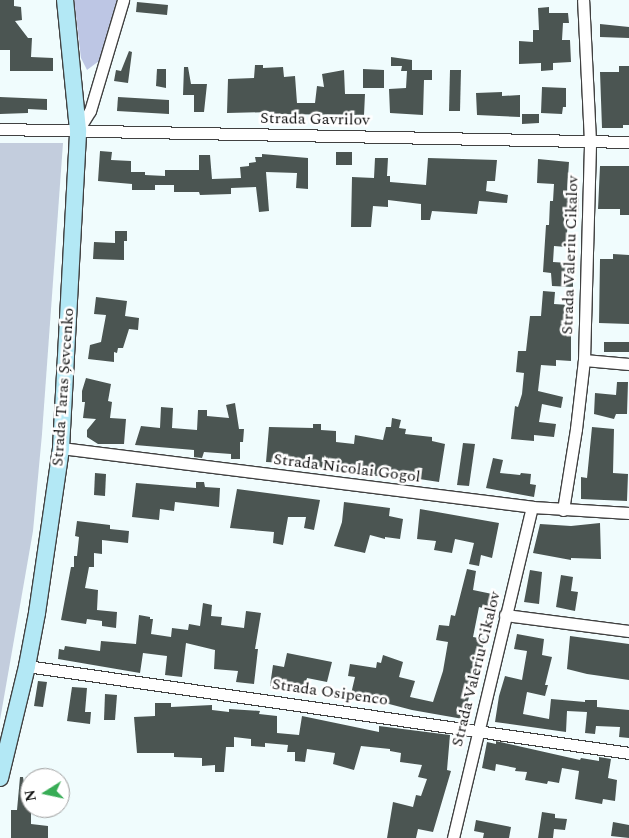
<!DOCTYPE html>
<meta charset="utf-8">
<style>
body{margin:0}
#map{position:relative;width:629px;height:838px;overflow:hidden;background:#f0fcfd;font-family:Spectral,serif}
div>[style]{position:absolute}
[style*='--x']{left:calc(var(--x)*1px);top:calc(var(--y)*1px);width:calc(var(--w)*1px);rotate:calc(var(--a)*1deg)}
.green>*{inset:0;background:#bdc6e4}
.cemetery>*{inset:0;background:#c3cddd}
.building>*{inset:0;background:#4b5552}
.roads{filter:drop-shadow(1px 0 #414141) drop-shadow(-1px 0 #414141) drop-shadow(0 1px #414141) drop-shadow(0 -1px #414141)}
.street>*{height:11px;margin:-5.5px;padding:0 5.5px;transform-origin:5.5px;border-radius:5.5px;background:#fff}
.secondary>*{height:16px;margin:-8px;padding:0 8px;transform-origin:8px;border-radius:8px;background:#b3e8f5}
span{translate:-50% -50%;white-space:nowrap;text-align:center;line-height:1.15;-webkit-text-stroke:5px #fff;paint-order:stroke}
.street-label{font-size:16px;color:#0e0e0e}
.north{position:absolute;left:20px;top:768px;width:50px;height:50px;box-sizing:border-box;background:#fff;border:1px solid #9f9f9f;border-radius:50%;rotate:260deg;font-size:14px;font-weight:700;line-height:20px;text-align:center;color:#0e0e0e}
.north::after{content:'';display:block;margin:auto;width:18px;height:22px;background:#37ac55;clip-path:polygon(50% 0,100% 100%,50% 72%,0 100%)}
</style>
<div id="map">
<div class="green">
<i style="clip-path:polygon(74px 0,117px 0,99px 61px,87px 70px,81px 58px)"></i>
</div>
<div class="cemetery">
<i style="clip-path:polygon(0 143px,63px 143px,42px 434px,33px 531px,0 720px)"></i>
</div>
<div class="building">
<i style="clip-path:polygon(0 0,14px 0,14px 6px,21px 7px,22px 20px,15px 21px,28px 38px,32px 38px,31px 57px,53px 58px,53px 71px,10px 71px,10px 50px,0 50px)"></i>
<i style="clip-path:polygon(137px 2px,168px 5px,167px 15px,136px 12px)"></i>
<i style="clip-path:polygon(549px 7px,549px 13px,568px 13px,569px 23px,563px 23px,562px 40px,570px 40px,571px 62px,553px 63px,553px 70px,541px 71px,541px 63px,519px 64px,519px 41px,533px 42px,533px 30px,539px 30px,538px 8px)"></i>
<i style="clip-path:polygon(600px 24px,629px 27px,629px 38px,600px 37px)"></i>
<i style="clip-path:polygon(129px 51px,132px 52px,128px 83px,114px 81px,116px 70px,121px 71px)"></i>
<i style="clip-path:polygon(391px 57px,412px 60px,412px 70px,432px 70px,432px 80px,424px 80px,423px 115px,390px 113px,389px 89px,406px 88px,407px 71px,401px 71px,402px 66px,391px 66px)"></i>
<i style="clip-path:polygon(255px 65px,263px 65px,263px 68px,283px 67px,284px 77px,295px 76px,297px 103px,315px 103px,317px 86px,324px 87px,322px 74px,344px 70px,345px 94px,365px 94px,364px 115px,271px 114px,271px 112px,227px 113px,228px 79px,254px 78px)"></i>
<i style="clip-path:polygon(619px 66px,629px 66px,629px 125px,623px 125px,623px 128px,602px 128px,600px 72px,619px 72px)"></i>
<i style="clip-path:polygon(184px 67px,188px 67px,191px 84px,207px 84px,204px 112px,194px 112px,194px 95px,183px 95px)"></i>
<i style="clip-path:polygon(157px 69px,166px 69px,166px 88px,156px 86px)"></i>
<i style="clip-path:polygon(363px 69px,384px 70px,384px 88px,363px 88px)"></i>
<i style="clip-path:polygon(450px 70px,461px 70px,460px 111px,449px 111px)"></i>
<i style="clip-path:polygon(542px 87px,566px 88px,566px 107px,563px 107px,562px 114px,541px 113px)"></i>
<i style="clip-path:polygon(502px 92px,502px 96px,520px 95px,520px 117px,477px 115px,476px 93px)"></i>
<i style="clip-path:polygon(0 97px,47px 99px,47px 110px,28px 109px,28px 113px,0 114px)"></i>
<i style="clip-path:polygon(118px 97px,169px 100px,169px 114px,117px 111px)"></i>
<i style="clip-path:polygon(522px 114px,539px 114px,539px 123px,522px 124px)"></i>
<i style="clip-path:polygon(100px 151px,112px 152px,111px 160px,131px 161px,131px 172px,145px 172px,145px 175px,165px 176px,165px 170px,199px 170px,199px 155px,210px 155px,212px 179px,241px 178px,240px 167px,249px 166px,249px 163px,256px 162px,255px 157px,262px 157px,262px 154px,308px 158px,308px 189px,296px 188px,297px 173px,266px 172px,269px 211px,259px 212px,256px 187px,231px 188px,231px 194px,200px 195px,199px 192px,174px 192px,174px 185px,155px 185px,155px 190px,132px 190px,132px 184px,98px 181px)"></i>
<i style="clip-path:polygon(336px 152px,352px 152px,352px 165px,336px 165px)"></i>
<i style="clip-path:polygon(375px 158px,388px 158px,387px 176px,390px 176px,390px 182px,426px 185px,428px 158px,497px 160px,495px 181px,487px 181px,486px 191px,508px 195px,507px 203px,479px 201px,477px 214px,432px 211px,430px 220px,421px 220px,421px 204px,388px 200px,388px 207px,373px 206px,371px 227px,351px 227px,352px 177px,374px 178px)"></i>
<i style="clip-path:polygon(538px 159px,569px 162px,567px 192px,579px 192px,578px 220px,568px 220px,566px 247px,554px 246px,553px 262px,568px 263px,568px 275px,573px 275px,573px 287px,552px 286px,551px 273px,543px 272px,546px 225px,549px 225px,550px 201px,553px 201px,554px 184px,537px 183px)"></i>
<i style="clip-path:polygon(600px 166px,629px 166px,629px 215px,620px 215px,620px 209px,598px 209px)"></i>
<i style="clip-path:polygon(115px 231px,127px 231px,127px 241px,124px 241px,124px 260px,93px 259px,94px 242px,115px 243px)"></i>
<i style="clip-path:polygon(613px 254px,629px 255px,629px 324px,599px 323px,600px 259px,613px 259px)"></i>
<i style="clip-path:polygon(543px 291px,555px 292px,554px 304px,569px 305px,567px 332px,571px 332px,571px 361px,556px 360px,556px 366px,541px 365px,538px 391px,563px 397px,561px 408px,542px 404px,539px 422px,556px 424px,554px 437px,534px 435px,534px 441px,511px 439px,515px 406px,518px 407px,522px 394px,524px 373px,516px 372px,518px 351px,526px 351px,530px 316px,541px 316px)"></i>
<i style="clip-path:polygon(96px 297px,127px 301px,125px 316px,139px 318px,138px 330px,129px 329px,123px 348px,118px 348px,117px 353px,114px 352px,114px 362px,88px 359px,90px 345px,101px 342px,106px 315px,94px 314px)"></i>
<i style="clip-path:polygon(604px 342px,629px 342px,629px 352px,604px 352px)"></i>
<i style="clip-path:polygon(86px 378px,111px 384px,108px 401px,112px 402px,110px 418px,126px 419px,124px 444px,98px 444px,87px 437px,87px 430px,96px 419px,83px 418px,85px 402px,82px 402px,82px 391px)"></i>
<i style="clip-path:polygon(617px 382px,628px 382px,627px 414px,616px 414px,614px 419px,594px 414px,595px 393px,616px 395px)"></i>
<i style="clip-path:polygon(235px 403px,239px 429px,244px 429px,243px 442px,240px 442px,240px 459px,231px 459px,231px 454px,204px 452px,202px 458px,194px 457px,194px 450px,135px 445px,141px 426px,160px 428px,161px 407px,173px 408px,172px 428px,197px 430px,198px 410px,207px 410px,207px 416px,229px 418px,226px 405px)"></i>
<i style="clip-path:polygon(392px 418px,401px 420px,399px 428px,406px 429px,405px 434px,432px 437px,432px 441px,445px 444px,439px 482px,393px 475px,393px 478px,377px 476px,350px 472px,350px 468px,329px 466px,329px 470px,312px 468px,312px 464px,266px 462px,269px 427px,313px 428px,313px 424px,321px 424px,321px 430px,336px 431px,336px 442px,354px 444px,355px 435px,383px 440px,386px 427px,391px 427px)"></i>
<i style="clip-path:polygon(592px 427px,614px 429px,613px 473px,628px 474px,627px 501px,581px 499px,581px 477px,587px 478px)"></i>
<i style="clip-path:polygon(463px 443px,475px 444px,469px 486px,457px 485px)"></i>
<i style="clip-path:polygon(493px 458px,503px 460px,500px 473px,520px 475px,521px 473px,531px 474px,530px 484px,536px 485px,534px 497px,486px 488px)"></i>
<i style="clip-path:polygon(95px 473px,106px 474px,105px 496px,94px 495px)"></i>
<i style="clip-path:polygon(196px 482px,204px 482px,205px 487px,220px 488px,219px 507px,175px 502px,174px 511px,160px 509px,159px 520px,132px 517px,136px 483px,196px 488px)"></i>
<i style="clip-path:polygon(237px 489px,320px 500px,314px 530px,304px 528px,306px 517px,288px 517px,283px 545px,273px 543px,274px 532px,230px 528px)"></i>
<i style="clip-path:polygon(344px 502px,390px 508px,389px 516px,403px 519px,400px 539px,385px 537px,385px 539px,370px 535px,365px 553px,334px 546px,342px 522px)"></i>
<i style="clip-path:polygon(420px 509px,499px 523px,492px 558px,481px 555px,479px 566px,469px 564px,474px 543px,455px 539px,452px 553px,434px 550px,436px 541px,417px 539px)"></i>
<i style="clip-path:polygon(77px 521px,110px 525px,110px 529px,129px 531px,128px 543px,102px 540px,102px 554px,94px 553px,94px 567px,89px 567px,85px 588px,98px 590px,97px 610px,117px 612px,116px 628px,102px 626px,102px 621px,87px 619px,86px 624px,61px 620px,71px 567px,74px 567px,74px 556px,77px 556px,79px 537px,75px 536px)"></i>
<i style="clip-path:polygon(600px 523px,601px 559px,571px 558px,571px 560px,533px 553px,540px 524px,571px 526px)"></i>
<i style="clip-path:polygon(467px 569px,476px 571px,473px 590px,497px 595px,493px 611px,479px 607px,473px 637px,485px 639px,463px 719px,412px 710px,351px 694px,355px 677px,348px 676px,350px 664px,376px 668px,377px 662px,381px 663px,383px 655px,403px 662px,399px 677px,415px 681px,410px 697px,433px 702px,443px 671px,448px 642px,436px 640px,439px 625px,449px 626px,451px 615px,455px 616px)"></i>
<i style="clip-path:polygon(530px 570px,542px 572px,539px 604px,524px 602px)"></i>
<i style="clip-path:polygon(561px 575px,573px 577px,571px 591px,578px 592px,575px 611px,556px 607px)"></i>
<i style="clip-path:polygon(203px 603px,212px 605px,211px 616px,222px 617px,221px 625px,244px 628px,246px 611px,261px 613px,255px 649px,258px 649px,254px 684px,236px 682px,238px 671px,214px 669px,215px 650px,186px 643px,182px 677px,165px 675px,167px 656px,143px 653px,140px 673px,58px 659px,59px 649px,64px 650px,65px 646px,100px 651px,101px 641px,136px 644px,139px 615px,150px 617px,150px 619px,153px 619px,151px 634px,171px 637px,172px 628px,188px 630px,189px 624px,200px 626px)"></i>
<i style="clip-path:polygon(517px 634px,544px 639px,542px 655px,552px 657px,545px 685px,548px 685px,545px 696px,527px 692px,523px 714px,549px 719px,551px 699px,585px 702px,585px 700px,597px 700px,597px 707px,629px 710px,629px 738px,619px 737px,620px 727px,596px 726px,595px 734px,585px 733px,587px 712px,567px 711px,566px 732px,495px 722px,499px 696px,505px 676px,522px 680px,527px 651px,514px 649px)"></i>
<i style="clip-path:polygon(570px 636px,629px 644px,629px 680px,587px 674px,567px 669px)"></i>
<i style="clip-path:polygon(287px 653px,332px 662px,327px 682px,307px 678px,304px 690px,282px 685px,281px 687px,270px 686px,273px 665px,284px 667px)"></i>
<i style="clip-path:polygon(38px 681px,47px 682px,43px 707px,34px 706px)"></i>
<i style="clip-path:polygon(72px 687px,87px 688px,85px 712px,91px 712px,90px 724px,67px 721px)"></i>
<i style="clip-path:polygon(105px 694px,117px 695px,115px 720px,104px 720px)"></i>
<i style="clip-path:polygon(155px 703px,171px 703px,171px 707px,212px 705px,212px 710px,229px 712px,229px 709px,260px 711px,259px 714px,277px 716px,277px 733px,299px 735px,302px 716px,379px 732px,379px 726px,450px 735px,447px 770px,451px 771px,433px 832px,418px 829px,416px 838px,387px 838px,393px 802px,413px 807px,416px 795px,421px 796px,427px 779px,418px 777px,422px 765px,400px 762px,401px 753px,390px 751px,390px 749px,361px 746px,354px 770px,333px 764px,335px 753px,307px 749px,305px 762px,295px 761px,295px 752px,287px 752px,288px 745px,265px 743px,265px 747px,251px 746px,251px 739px,234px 737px,234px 747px,226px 747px,224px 772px,215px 772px,215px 765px,202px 766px,202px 758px,174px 757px,174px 753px,137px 753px,134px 717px,155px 716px)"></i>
<i style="clip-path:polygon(496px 741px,580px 760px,581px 758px,599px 761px,599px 757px,611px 759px,608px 778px,617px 780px,615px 801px,603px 799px,602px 804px,575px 799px,579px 771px,562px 768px,559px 783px,548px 781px,547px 784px,525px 780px,527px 772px,515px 771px,516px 768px,496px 764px,495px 771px,482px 768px,487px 742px,496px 744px)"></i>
<i style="clip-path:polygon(20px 777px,23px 777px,28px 808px,31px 808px,31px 824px,48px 826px,48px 838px,11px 838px,11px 810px,17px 810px)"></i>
<i style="clip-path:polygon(542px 812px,555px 814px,555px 818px,567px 819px,565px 830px,554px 829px,553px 838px,538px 838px)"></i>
<i style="clip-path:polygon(476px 820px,511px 827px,509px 838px,483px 838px,484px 833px,474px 831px)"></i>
<i style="clip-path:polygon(613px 822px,629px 825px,629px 838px,611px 836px)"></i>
</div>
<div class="roads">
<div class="street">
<i style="--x:0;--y:129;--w:629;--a:1.18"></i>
<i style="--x:78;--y:130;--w:22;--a:-58"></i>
<i style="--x:90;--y:111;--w:116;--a:-73.4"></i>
<i style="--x:584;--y:360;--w:45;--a:5.1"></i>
<i style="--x:61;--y:448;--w:475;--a:7.1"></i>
<i style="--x:532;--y:507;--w:97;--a:3.5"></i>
<i style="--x:563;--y:510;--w:82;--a:-80.9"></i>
<i style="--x:576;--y:429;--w:69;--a:-83.4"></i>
<i style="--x:584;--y:360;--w:219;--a:-88.4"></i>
<i style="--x:590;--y:141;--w:141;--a:-92.8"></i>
<i style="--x:505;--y:615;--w:125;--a:7.4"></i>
<i style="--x:27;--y:666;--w:608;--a:8.22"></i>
<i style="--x:453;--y:838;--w:340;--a:-76.6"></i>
</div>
<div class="secondary">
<i style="--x:0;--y:778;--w:115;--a:-76.4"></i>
<i style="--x:27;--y:666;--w:54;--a:-79.3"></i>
<i style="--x:37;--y:613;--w:167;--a:-81.7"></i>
<i style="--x:61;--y:448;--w:318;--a:-86.9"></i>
<i style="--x:78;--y:130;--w:131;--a:-95.7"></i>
</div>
</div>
<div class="street-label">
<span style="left:315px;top:119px;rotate:1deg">Strada Gavrilov</span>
<span style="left:570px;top:255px;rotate:-88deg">Strada Valeriu Cikalov</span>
<span style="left:63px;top:387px;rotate:-86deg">Strada Taras Șevcenko</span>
<span style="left:347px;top:468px;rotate:7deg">Strada Nicolai Gogol</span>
<span style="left:476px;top:669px;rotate:-76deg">Strada Valeriu Cikalov</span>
<span style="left:330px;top:692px;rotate:8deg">Strada Osipenco</span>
</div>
<div class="north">N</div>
</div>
